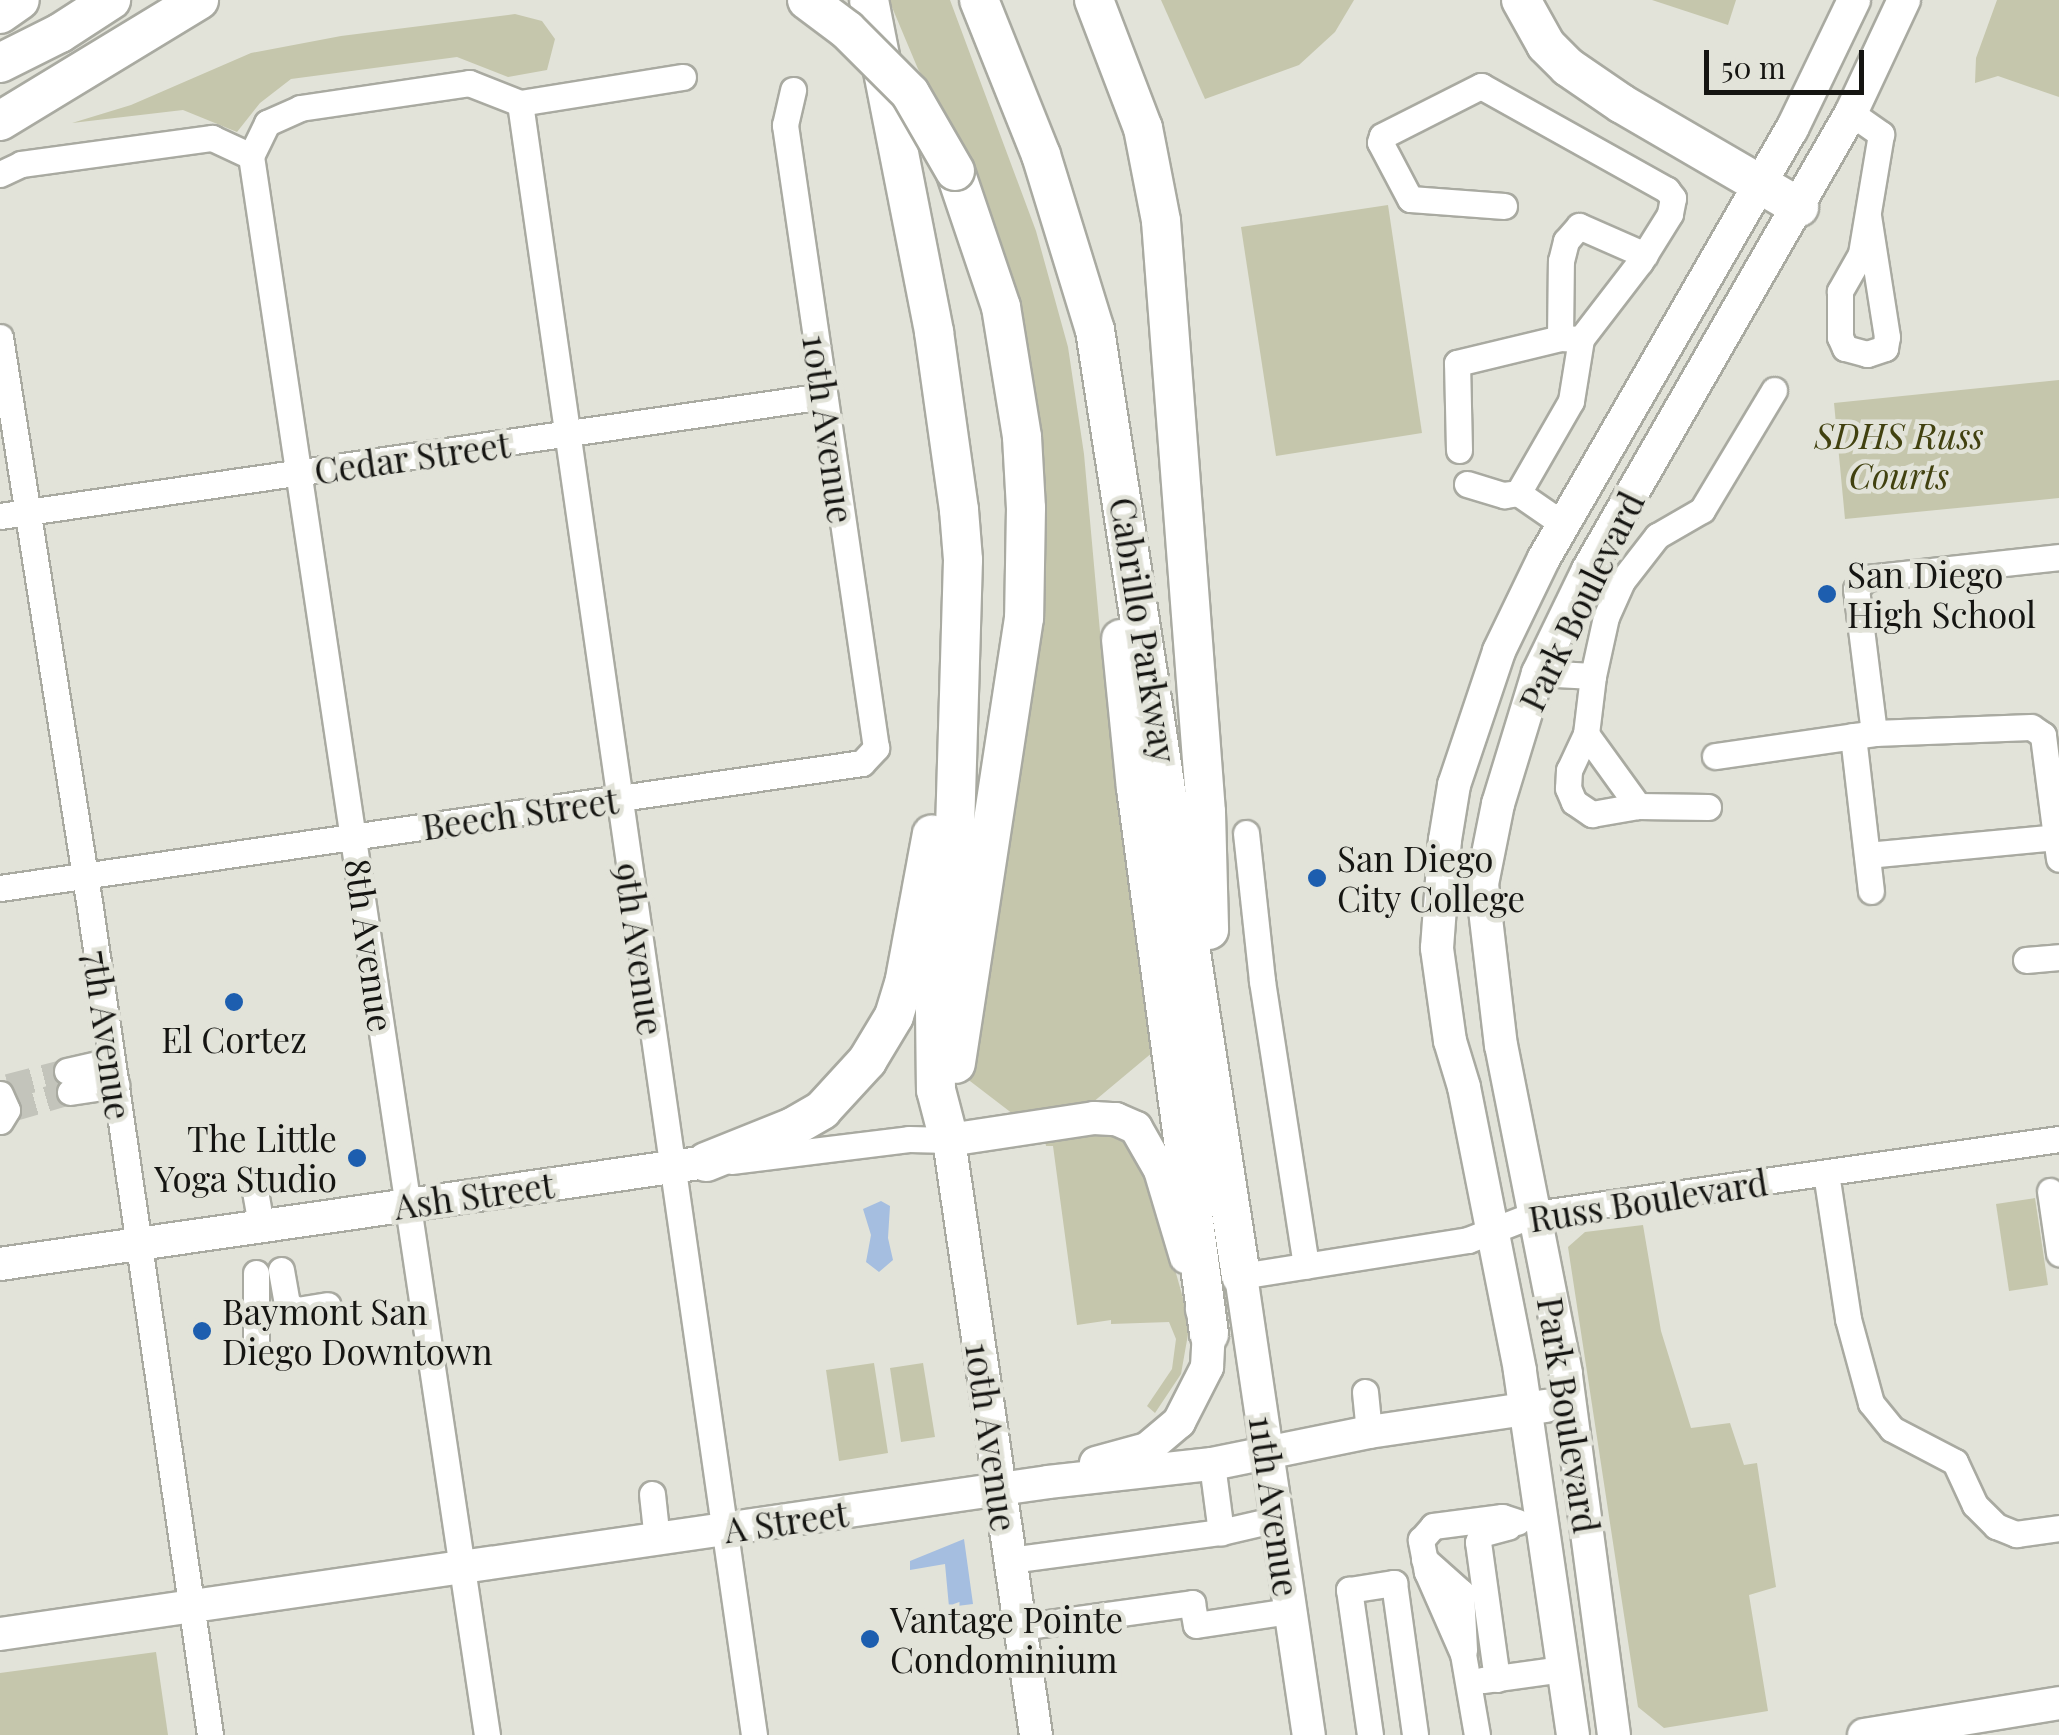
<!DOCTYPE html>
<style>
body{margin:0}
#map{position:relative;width:2059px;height:1735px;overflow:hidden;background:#e2e3d9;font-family:"Playfair Display",serif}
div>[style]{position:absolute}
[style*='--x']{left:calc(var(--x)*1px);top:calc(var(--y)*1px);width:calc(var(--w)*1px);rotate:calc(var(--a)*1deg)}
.green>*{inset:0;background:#c5c6ac}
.water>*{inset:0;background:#a5bee0}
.minor-tunnel>*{height:25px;margin-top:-12.5px;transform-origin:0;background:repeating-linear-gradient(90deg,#c3c4bb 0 25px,transparent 0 37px)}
.roads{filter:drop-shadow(2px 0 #a9aaa1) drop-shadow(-2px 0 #a9aaa1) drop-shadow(0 2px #a9aaa1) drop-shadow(0 -2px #a9aaa1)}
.minor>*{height:25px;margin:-12.5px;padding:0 12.5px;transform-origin:12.5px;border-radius:12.5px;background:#fff}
.major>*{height:32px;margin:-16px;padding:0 16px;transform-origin:16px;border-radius:16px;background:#fff}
.highway>*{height:38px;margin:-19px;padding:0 19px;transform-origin:19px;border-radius:19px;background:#fff}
.bridges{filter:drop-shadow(2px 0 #a9aaa1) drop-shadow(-2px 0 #a9aaa1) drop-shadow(0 2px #a9aaa1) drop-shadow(0 -2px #a9aaa1)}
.highway-bridge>*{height:38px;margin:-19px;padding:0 19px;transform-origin:19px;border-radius:19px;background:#fff}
.dots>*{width:28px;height:28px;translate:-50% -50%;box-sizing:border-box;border:5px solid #e2e3d9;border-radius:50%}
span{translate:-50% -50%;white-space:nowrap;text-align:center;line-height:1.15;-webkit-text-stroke:9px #e2e3d9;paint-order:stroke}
.street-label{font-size:35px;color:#151512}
.park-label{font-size:35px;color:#41410f;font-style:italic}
.poi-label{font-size:35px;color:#151512}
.left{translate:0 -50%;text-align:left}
.right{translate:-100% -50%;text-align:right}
.scale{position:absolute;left:1704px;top:50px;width:160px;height:45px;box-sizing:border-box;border:5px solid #151512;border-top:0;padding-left:12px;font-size:30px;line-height:35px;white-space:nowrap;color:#151512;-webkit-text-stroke:8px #e2e3d9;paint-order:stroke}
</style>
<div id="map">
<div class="green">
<i style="clip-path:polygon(889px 0,950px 0,1036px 231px,1068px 347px,1084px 454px,1103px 665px,1153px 1052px,1092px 1103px,1013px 1114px,966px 1078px,995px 874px,1018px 319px,983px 190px,954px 127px,918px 69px)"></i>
<i style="clip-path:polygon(1161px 0,1354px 0,1335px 32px,1299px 65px,1205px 99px)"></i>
<i style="clip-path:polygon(1652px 0,1736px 0,1728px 25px)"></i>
<i style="clip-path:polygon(1997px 0,2059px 0,2059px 97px,1998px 76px,1975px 83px,1976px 58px)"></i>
<i style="clip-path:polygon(515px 14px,542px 21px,555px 39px,547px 70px,508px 77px,457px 57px,291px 79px,260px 103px,237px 132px,183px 110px,72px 123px,131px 105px,251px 53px,341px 36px)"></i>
<i style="clip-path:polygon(1388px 205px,1422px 433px,1276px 456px,1241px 227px)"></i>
<i style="clip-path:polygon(2059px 380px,2059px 498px,1845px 519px,1834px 403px)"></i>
<i style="clip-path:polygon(1120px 1133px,1145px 1163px,1190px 1323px,1181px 1374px,1155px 1413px,1147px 1406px,1172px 1369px,1176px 1339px,1169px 1322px,1111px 1324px,1111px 1320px,1077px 1325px,1053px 1146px,1046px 1146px,1044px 1134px)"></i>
<i style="clip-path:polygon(2035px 1198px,2048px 1285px,2009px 1291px,1996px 1204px)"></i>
<i style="clip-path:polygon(1643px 1225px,1661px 1331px,1691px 1428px,1730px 1423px,1744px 1465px,1757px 1463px,1776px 1587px,1749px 1595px,1768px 1711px,1664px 1728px,1638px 1707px,1568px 1247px,1585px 1232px)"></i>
<i style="clip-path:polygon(874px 1363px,888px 1453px,839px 1461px,826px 1370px)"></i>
<i style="clip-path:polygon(923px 1363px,935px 1437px,901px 1442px,890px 1368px)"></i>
<i style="clip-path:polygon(156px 1652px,168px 1735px,0 1735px,0 1673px)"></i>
</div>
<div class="water">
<i style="clip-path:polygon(881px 1201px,890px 1206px,888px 1238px,893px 1260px,879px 1272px,866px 1262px,871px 1235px,863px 1209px)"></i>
<i style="clip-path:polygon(964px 1539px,973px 1604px,949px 1607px,945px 1564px,910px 1570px,910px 1561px)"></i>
</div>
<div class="minor-tunnel">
<i style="--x:8;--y:1086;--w:61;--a:-14.3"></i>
<i style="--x:11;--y:1109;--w:61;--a:-16.1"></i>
</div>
<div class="roads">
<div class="minor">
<i style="--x:520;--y:103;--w:1649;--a:81.84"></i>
<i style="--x:1851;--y:113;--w:37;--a:35"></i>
<i style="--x:1881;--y:134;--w:122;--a:99.5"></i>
<i style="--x:1861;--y:254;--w:43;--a:119.6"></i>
<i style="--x:1840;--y:291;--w:46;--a:90"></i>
<i style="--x:1840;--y:337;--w:12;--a:66"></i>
<i style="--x:1845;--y:348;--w:23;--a:15"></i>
<i style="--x:1867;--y:354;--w:19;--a:-18"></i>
<i style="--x:1885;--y:348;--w:11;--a:-80"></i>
<i style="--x:1887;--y:337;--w:122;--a:-98.9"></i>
<i style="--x:251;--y:156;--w:1597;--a:81.5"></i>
<i style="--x:251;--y:156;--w:37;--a:-64"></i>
<i style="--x:267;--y:123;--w:36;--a:-24"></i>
<i style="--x:300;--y:108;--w:171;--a:-8.4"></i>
<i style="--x:469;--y:83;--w:55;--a:21.4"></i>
<i style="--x:520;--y:103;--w:165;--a:-9.1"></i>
<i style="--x:0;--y:174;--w:23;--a:-25"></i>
<i style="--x:21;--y:164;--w:193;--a:-7.8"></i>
<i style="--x:212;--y:138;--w:43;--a:24.8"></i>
<i style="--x:1504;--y:206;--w:94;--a:-175.7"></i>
<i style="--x:1410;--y:199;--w:64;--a:-117.8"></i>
<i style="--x:1380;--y:142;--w:6;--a:-72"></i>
<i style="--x:1382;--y:136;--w:111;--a:-26.8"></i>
<i style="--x:1481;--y:86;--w:213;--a:29.2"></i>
<i style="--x:1667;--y:190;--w:10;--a:53"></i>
<i style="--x:1673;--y:198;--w:16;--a:101"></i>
<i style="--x:1670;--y:214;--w:57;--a:122"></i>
<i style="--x:1640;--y:262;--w:97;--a:127.5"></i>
<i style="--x:1581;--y:339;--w:63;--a:99.2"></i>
<i style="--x:1571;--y:401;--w:106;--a:119.9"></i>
<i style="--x:0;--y:337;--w:578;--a:81.04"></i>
<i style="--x:90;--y:908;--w:836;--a:81.74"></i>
<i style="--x:1560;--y:338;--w:77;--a:-89.3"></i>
<i style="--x:1561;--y:261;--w:21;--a:-76"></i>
<i style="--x:1566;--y:241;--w:20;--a:-49"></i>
<i style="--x:1579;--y:226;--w:72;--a:23.7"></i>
<i style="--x:1459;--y:450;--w:87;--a:-91.3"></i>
<i style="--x:1457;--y:363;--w:106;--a:-13.6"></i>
<i style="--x:1560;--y:338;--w:21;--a:3"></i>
<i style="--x:1467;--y:484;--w:39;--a:17"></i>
<i style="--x:1504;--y:495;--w:14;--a:-8"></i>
<i style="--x:1518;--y:493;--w:55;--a:34.6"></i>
<i style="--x:0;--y:516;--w:833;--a:-8.29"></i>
<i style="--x:1538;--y:673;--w:55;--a:3.1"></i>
<i style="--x:1593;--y:676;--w:58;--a:96.9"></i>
<i style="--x:1586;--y:734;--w:40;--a:115"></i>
<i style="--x:1569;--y:770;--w:18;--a:93"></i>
<i style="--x:1568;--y:788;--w:15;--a:67"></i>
<i style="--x:1574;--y:802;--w:22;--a:34"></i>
<i style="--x:1592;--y:814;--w:47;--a:-9.9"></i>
<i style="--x:1638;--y:806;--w:70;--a:0.8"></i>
<i style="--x:1593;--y:676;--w:60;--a:-77.6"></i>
<i style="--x:1606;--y:617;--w:39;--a:-66"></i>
<i style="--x:1622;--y:581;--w:57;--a:-52.1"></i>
<i style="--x:1657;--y:536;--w:52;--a:-30"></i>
<i style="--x:1702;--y:510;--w:140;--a:-59"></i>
<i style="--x:1586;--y:734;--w:89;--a:54.2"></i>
<i style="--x:1853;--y:736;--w:156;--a:83.4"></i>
<i style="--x:1715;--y:756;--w:161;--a:-8.2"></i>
<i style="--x:1246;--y:833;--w:149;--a:83.8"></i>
<i style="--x:1262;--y:981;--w:288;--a:81.2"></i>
<i style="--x:2056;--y:837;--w:103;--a:-97.3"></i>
<i style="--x:2043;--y:735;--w:14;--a:-146"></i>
<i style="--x:2031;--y:727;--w:157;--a:177.8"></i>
<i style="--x:1874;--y:733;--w:145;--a:-97.1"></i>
<i style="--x:1856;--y:589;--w:15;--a:-48"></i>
<i style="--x:1866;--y:578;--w:194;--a:-6.2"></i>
<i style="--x:1867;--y:855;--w:190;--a:-5.4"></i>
<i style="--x:2056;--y:837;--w:22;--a:82"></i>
<i style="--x:0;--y:888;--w:871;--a:-8.25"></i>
<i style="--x:862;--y:763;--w:21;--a:-47"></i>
<i style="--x:876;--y:748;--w:630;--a:-98.31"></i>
<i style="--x:785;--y:125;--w:36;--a:-77"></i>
<i style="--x:2026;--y:960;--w:33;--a:-5"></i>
<i style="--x:67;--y:1071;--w:45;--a:-12.8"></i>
<i style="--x:70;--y:1092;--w:47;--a:-8.7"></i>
<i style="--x:0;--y:1094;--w:17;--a:66"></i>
<i style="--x:7;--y:1110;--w:13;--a:122"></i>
<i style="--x:731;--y:1161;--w:179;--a:-7"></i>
<i style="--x:909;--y:1139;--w:40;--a:1.4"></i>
<i style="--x:1826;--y:1173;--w:148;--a:81.4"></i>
<i style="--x:1848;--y:1319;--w:87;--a:74.7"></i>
<i style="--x:1871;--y:1403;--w:33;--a:51"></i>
<i style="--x:1892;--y:1429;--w:71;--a:27.6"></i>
<i style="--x:1955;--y:1462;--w:47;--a:65.1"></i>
<i style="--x:1975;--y:1505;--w:30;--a:45"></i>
<i style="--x:1996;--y:1526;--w:22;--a:22"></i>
<i style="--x:2016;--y:1534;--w:43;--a:-7.9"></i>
<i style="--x:255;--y:1191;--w:36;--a:80"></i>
<i style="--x:2050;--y:1191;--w:63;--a:81.7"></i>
<i style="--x:281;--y:1270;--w:35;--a:80"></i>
<i style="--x:287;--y:1304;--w:12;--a:31"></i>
<i style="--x:297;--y:1310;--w:31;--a:-9"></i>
<i style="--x:256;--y:1273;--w:69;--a:90"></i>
<i style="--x:1241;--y:1276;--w:230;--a:-9"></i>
<i style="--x:1468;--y:1240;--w:72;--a:-21.2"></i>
<i style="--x:1535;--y:1214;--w:529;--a:-8.15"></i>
<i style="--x:1365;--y:1392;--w:40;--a:84.3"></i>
<i style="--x:1212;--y:1464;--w:69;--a:82.5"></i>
<i style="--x:652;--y:1494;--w:46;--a:83.8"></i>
<i style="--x:1424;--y:1559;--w:50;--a:41.7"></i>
<i style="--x:1461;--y:1592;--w:58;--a:87"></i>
<i style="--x:1010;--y:1560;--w:213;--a:-7.6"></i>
<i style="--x:1221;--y:1532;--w:57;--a:-13.1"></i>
<i style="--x:1020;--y:1627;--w:174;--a:-7.9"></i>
<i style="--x:1192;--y:1603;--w:22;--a:80"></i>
<i style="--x:1196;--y:1625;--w:95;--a:-8.5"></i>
<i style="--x:1497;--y:1679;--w:138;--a:-97.9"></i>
<i style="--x:1478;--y:1542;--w:9;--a:-69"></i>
<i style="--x:1481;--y:1534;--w:28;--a:-15"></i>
<i style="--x:1483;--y:1680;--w:80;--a:-7.9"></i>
<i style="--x:1370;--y:1735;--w:147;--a:-98.2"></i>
<i style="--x:1349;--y:1590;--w:46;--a:-8.8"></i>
<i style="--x:1394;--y:1583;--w:153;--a:82.1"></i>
<i style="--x:1477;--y:1735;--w:82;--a:-99.8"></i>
<i style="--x:1463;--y:1654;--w:90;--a:-113.7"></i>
<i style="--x:1427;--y:1572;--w:33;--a:-101"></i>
<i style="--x:1421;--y:1540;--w:18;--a:-49"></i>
<i style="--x:1433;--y:1526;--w:70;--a:-7.4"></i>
<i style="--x:1502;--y:1517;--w:16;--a:18"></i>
</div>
<div class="major">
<i style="--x:0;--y:1264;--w:713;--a:-8.22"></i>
<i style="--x:1241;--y:1276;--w:464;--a:81.6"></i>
<i style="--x:1096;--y:1463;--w:53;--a:-15.4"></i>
<i style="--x:1147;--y:1449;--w:42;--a:-40.2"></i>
<i style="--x:1179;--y:1422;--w:62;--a:-63"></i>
<i style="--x:1207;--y:1367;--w:33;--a:-87"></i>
<i style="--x:1209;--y:1334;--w:26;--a:-106"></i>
<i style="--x:0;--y:1634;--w:1059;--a:-8.25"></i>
<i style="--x:1048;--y:1482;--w:165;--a:-6.3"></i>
<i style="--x:1212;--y:1464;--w:160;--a:-11.5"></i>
<i style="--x:1369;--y:1432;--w:179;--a:-8.4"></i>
<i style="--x:1036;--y:1735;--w:601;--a:-98.32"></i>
<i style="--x:949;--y:1140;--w:147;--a:-8.6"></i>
<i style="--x:1094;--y:1118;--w:22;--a:3"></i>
<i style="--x:1116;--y:1119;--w:22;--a:24"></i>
<i style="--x:1136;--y:1128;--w:48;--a:60.3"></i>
<i style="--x:1160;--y:1170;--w:91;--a:73.4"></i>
<i style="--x:1573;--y:1735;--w:369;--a:-98.3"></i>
<i style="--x:1520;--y:1370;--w:288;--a:-101.2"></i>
<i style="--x:1464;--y:1087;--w:48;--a:-106.9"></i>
<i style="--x:1450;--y:1041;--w:94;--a:-98"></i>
<i style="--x:1437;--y:948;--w:108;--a:-85.8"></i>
<i style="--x:1445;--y:840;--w:56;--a:-80.7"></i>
<i style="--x:1454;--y:785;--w:141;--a:-71.4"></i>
<i style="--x:1499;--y:651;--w:103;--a:-64.2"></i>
<i style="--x:1544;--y:558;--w:496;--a:-60"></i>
<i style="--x:1792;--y:129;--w:143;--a:-64.3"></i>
<i style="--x:1614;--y:1735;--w:365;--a:-97.6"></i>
<i style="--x:1566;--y:1373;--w:333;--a:-101.2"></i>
<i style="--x:1501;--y:1046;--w:163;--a:-96.7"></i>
<i style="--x:1482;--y:884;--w:82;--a:-78.7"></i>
<i style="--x:1498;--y:804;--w:137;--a:-73"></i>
<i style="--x:1538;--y:673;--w:114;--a:-64.1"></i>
<i style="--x:1588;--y:570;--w:527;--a:-60.08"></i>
<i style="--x:1851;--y:113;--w:125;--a:-64.9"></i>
<i style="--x:1864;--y:1735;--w:198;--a:-9.3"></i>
</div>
<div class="highway">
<i style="--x:869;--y:0;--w:338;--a:78.9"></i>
<i style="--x:934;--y:332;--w:180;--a:82"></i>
<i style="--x:959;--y:510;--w:50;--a:85.4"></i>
<i style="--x:963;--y:560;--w:275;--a:91.7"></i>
<i style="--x:955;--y:835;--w:176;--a:96.5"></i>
<i style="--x:935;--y:1010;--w:80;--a:89.3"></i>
<i style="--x:936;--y:1090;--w:52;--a:75.4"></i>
<i style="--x:979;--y:0;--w:167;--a:68.2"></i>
<i style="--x:1041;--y:155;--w:183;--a:72.9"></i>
<i style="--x:1095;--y:330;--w:957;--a:81.23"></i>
<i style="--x:1094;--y:0;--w:137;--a:69.1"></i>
<i style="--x:1143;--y:128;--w:95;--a:79"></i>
<i style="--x:1161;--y:221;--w:593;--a:85.65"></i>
<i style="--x:1206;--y:812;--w:118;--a:88.5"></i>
<i style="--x:1521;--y:0;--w:51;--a:60.9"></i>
<i style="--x:1546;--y:45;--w:31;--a:45"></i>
<i style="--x:1568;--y:67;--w:65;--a:34.4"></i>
<i style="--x:1622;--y:104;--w:205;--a:30.2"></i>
<i style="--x:0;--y:14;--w:24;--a:-35"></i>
<i style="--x:0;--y:63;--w:67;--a:-26.6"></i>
<i style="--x:60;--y:33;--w:61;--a:-32.9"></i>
<i style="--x:0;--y:121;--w:233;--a:-31.3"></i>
<i style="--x:955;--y:171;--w:144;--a:71.3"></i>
<i style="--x:1001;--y:307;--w:132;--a:80.8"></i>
<i style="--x:1022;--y:437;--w:71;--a:86.8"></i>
<i style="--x:1026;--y:508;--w:110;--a:91"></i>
<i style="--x:1024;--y:618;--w:451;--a:98.7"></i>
<i style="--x:1121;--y:639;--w:150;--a:84.3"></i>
<i style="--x:1136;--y:788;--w:551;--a:82.38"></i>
<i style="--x:706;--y:1162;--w:94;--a:-21.9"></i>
<i style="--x:793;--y:1127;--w:34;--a:-30"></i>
<i style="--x:822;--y:1110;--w:67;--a:-47.4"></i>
<i style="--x:867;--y:1061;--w:52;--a:-59"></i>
<i style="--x:894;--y:1016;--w:39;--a:-73"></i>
<i style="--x:905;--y:979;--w:147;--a:-79.5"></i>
</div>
</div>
<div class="bridges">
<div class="highway-bridge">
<i style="--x:807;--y:0;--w:50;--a:36.9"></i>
<i style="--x:847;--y:30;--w:89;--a:45"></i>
<i style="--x:910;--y:93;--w:90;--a:60"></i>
</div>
</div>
<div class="dots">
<i style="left:1827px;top:594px;background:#1d5eaf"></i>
<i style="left:1317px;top:878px;background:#1d5eaf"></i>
<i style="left:234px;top:1002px;background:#1d5eaf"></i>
<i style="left:357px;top:1158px;background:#1d5eaf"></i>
<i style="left:202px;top:1331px;background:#1d5eaf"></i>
<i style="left:870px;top:1639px;background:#1d5eaf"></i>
</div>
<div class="street-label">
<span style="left:829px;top:429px;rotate:82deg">10th Avenue</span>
<span style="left:412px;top:457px;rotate:-8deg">Cedar Street</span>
<span style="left:1581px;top:601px;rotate:-64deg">Park Boulevard</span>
<span style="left:1144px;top:630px;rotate:81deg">Cabrillo Parkway</span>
<span style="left:520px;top:813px;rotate:-8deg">Beech Street</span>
<span style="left:370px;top:945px;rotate:82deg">8th Avenue</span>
<span style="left:640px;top:949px;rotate:82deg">9th Avenue</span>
<span style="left:108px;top:1035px;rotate:82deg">7th Avenue</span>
<span style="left:474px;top:1195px;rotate:-8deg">Ash Street</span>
<span style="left:1648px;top:1200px;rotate:-9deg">Russ Boulevard</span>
<span style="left:1569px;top:1415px;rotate:81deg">Park Boulevard</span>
<span style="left:992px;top:1437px;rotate:82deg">10th Avenue</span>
<span style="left:1275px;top:1506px;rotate:82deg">11th Avenue</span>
<span style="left:786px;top:1521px;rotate:-8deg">A Street</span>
</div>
<div class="park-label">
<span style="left:1899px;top:455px">SDHS Russ<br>Courts</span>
</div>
<div class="poi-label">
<span class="left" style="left:1847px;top:594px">San Diego<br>High School</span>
<span class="left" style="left:1337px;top:878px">San Diego<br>City College</span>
<span style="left:234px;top:1039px">El Cortez</span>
<span class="right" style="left:337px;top:1158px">The Little<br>Yoga Studio</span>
<span class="left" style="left:222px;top:1331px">Baymont San<br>Diego Downtown</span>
<span class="left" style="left:890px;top:1639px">Vantage Pointe<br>Condominium</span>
</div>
<div class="scale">50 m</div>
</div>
